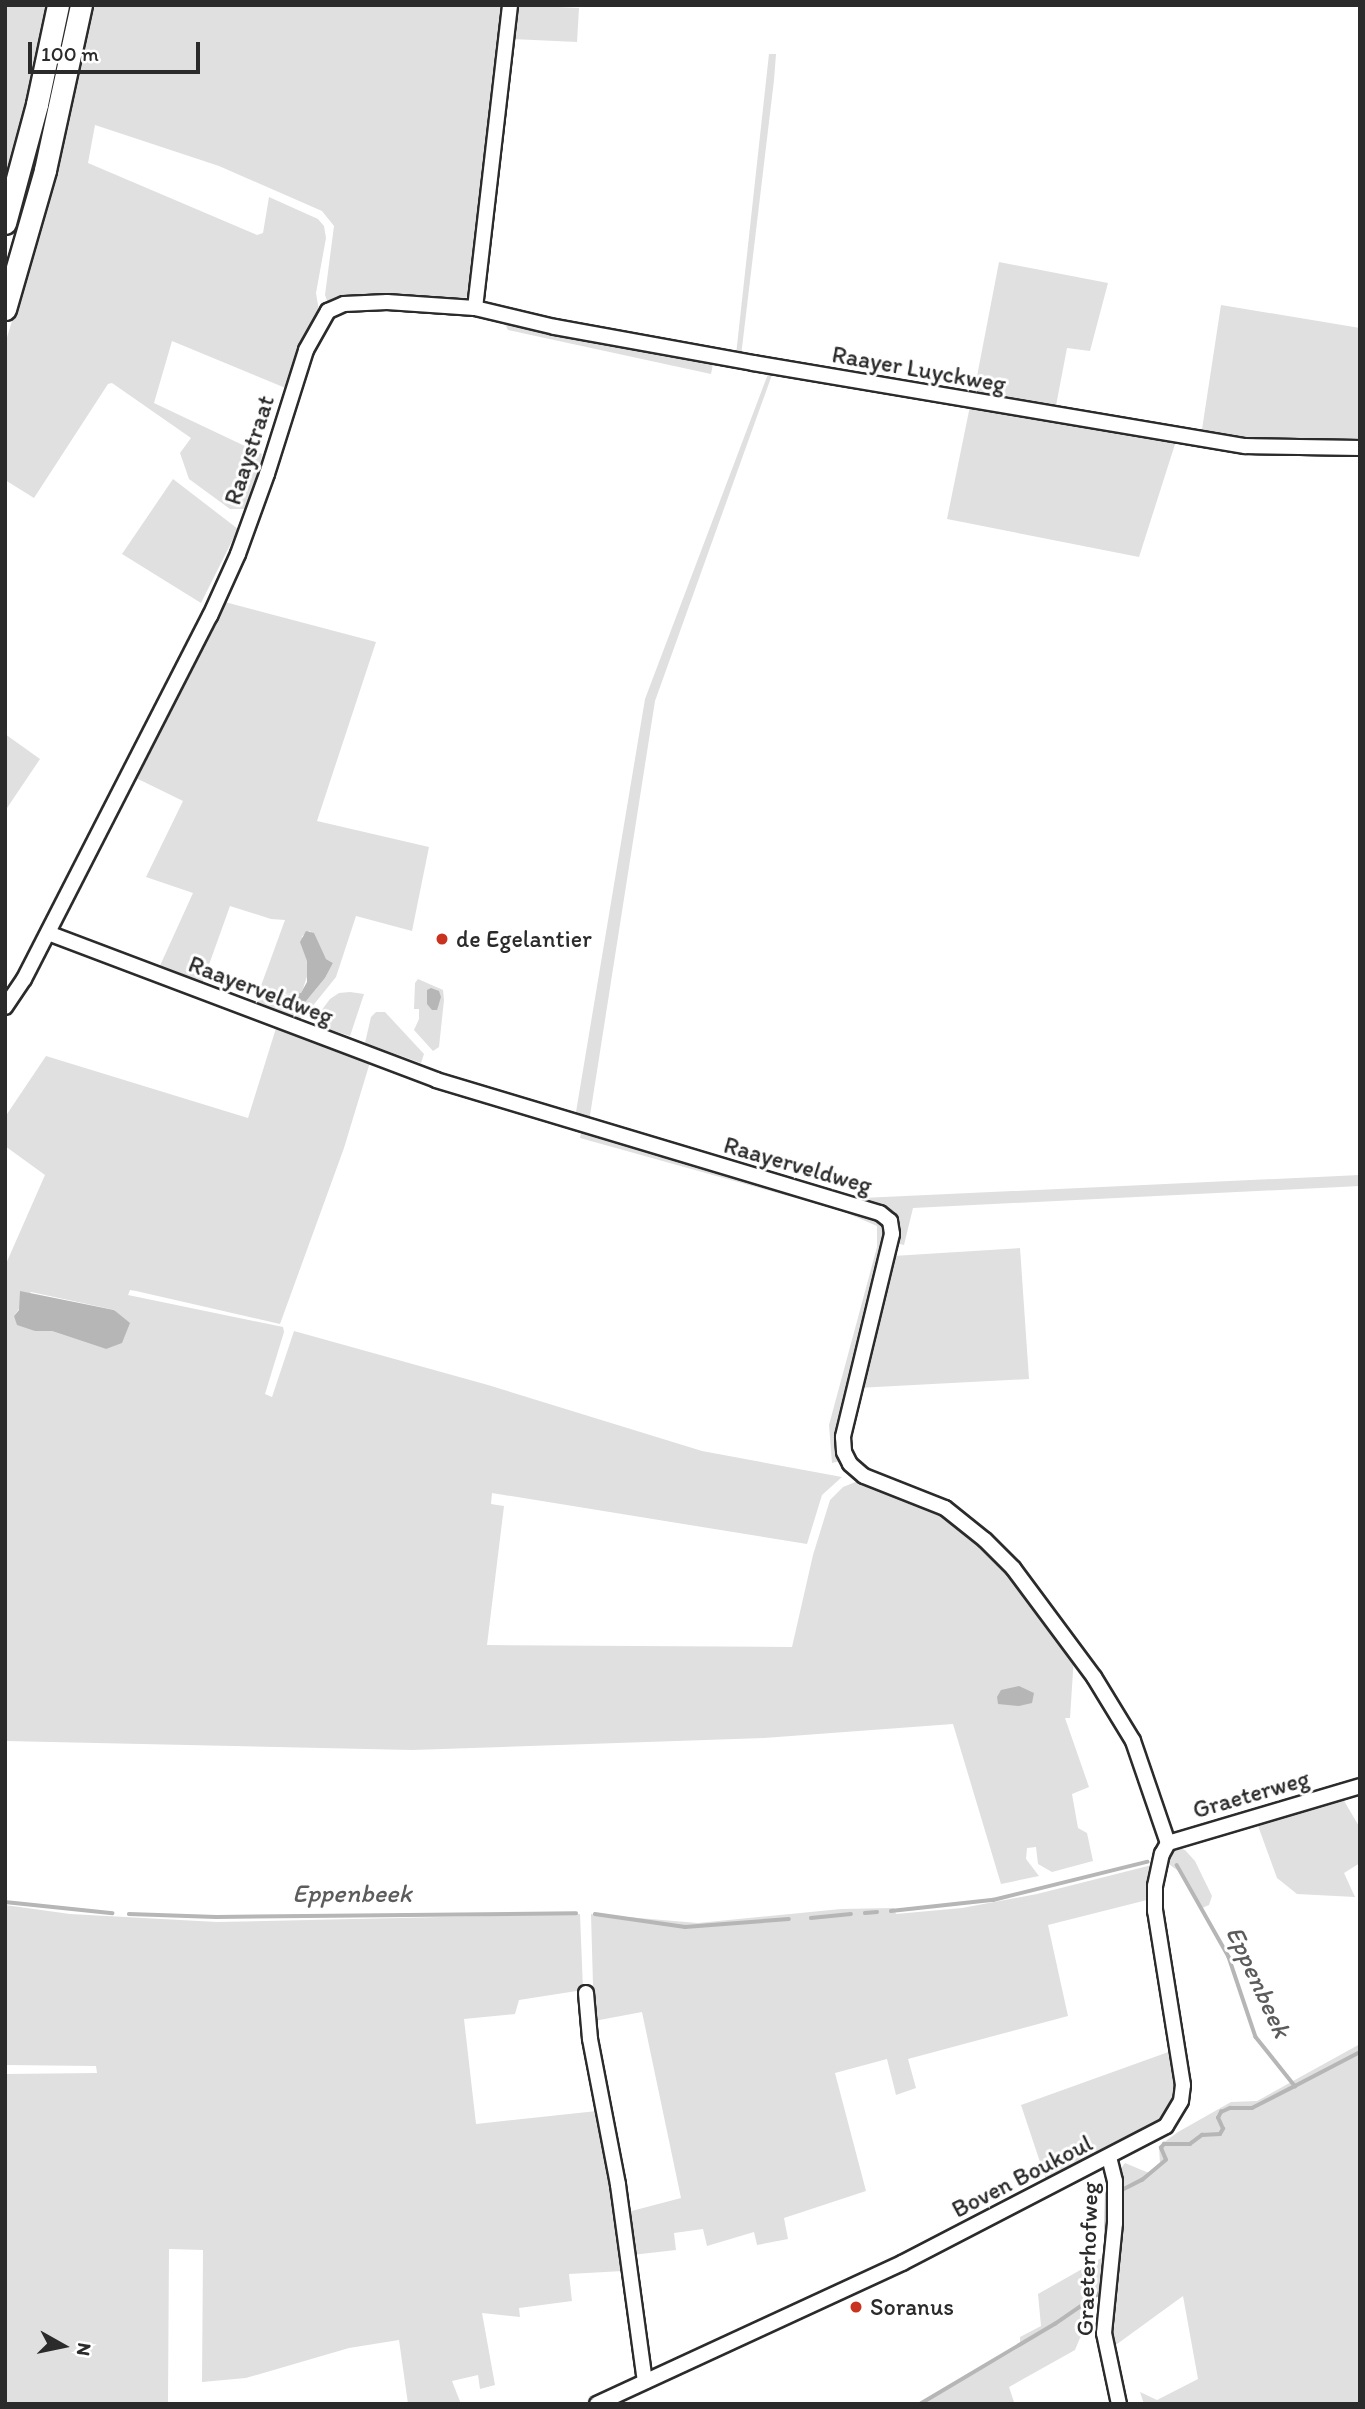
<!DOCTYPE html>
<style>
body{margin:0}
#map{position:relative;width:1365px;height:2409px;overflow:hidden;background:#fff;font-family:Itim,sans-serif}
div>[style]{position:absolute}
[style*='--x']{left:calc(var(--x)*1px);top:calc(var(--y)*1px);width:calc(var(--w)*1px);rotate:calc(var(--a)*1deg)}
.green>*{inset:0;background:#e0e0e0}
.water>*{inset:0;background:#b6b6b6}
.stream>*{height:3.5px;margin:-1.75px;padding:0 1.75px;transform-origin:1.75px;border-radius:1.75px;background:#b6b6b6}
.roads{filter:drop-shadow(2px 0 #2b2b2b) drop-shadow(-2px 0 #2b2b2b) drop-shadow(0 2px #2b2b2b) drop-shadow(0 -2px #2b2b2b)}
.minor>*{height:14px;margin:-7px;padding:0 7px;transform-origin:7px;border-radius:7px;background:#fff}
.highway>*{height:21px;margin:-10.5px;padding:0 10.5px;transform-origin:10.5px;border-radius:10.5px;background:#fff}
.dots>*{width:19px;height:19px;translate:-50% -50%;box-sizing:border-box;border:4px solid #fff;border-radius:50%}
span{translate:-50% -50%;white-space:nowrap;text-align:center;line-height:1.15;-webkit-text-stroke:6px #fff;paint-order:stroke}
.street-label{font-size:24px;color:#2b2b2b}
.poi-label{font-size:24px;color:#2b2b2b}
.left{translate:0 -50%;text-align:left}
.water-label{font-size:26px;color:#5c5c5c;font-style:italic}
.frame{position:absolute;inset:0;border:7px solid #2b2b2b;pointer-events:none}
.north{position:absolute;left:28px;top:2311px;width:70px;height:70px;-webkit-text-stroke:5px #fff;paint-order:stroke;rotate:99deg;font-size:19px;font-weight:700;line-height:28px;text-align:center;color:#2b2b2b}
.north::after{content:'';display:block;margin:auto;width:24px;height:32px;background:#2b2b2b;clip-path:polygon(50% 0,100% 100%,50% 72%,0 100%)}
.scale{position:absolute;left:28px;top:42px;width:172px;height:32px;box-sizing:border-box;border:4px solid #2b2b2b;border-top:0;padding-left:9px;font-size:21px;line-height:24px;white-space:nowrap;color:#2b2b2b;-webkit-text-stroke:5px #fff;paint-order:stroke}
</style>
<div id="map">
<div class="green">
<i style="clip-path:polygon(5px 5px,50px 5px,27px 110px,5px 176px)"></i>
<i style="clip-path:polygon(91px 5px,501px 5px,474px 286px,467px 297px,455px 303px,329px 306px,325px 295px,334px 226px,322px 211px,219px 166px,95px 125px,88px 163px,257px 235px,263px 233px,269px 197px,318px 219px,324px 226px,326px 238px,316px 293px,319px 311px,288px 389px,172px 341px,154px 403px,262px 454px,258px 480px,245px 509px,230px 509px,189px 479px,180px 453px,191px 438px,112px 383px,108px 384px,34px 498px,5px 480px,5px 344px,35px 245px)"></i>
<i style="clip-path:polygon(516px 5px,579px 8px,577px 42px,512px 39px)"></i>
<i style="clip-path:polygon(769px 54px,776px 54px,774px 80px,741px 356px,736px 355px)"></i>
<i style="clip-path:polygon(999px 262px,1108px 283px,1090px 351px,1067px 348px,1055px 411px,973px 397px)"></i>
<i style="clip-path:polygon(1221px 305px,1360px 328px,1360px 442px,1290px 443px,1201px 436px)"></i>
<i style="clip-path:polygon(503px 320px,713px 364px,711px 374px,508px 330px)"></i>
<i style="clip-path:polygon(773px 372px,655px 701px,589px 1122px,575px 1118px,645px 699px,768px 374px)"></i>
<i style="clip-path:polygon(970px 406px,1176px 441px,1139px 557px,947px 519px)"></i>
<i style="clip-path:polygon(173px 479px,238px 529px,201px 603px,122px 554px)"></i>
<i style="clip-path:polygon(evenodd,221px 601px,376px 642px,317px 821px,429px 847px,412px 931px,356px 916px,336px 977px,299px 1023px,254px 1005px,285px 920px,271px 919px,230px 906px,201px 987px,158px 970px,193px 893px,146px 877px,183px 801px,136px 778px,221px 601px,310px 931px,326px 959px,333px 963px,325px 978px,302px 1006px,295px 1010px,275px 1001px,283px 994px,301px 993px,303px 989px,309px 970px,302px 936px,310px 931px)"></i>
<i style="clip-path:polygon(5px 734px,40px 759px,5px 811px)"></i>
<i style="clip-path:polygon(418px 979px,443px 990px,444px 1000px,439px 1047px,433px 1051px,414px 1030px,419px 1019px,419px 1009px,414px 1009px,415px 983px)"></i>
<i style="clip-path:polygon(350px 992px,364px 994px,350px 1036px,319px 1026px,315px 1019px,330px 999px,339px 993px)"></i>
<i style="clip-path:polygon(376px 1012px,385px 1012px,424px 1054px,421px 1063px,365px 1043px,371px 1017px)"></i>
<i style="clip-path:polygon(evenodd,277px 1025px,371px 1059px,344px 1148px,280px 1324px,136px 1291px,130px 1290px,128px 1295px,283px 1327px,284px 1332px,265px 1394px,272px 1397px,294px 1331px,488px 1385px,702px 1451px,842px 1477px,822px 1495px,807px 1544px,492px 1493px,491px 1504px,504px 1506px,487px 1645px,792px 1647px,813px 1555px,830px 1500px,843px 1487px,863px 1479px,930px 1503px,1006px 1565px,1074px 1656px,1070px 1718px,1065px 1718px,1089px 1787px,1072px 1794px,1078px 1828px,1087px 1833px,1093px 1861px,1052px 1872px,1038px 1864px,1036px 1847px,1027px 1848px,1026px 1859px,1039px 1876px,1001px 1884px,953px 1724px,764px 1738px,412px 1750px,5px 1741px,5px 1266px,45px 1175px,5px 1146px,5px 1117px,46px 1056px,248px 1118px,277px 1025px,31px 1292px,115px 1310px,106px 1349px,52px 1331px,35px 1331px,14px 1316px,31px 1292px)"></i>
<i style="clip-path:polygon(582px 1129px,884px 1220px,886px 1249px,838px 1426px,844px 1460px,832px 1463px,829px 1425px,877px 1247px,877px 1226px,842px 1211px,580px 1138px)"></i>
<i style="clip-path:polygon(1360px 1175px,1360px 1186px,913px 1208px,904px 1245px,895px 1243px,894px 1216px,889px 1209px,862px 1198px)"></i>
<i style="clip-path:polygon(1020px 1248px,1029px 1379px,857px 1388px,893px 1256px)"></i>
<i style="clip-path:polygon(1343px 1799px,1360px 1828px,1360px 1863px,1344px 1873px,1355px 1897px,1297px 1894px,1277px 1878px,1257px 1823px)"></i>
<i style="clip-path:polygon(1177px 1847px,1185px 1850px,1195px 1861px,1212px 1896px,1209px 1905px,1200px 1909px,1180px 1872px,1167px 1863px,1168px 1856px)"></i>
<i style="clip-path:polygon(1152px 1865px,1147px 1900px,1048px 1925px,1068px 2016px,908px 2059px,916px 2088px,896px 2095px,887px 2059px,835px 2073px,866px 2191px,784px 2218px,788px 2239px,757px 2245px,754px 2232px,707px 2246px,703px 2229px,674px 2233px,676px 2250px,632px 2255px,624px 2213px,681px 2198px,642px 2012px,594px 2021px,591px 1914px,698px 1923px,841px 1909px,894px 1908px,896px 1914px,962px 1908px,1037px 1894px)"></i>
<i style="clip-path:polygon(5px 1905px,70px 1914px,217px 1922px,580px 1914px,583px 1990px,519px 2000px,515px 2014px,464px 2019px,476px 2124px,597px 2111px,623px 2271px,569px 2274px,572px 2301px,519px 2308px,520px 2317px,482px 2313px,495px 2385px,480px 2389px,478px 2375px,452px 2381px,461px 2404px,408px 2404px,399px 2340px,349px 2348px,246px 2378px,202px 2382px,203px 2250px,169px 2249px,168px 2404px,5px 2404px,5px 2074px,97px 2073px,96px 2066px,5px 2065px)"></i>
<i style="clip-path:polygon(1360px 2044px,1360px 2404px,1144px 2404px,1140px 2392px,1157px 2400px,1198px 2379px,1183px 2296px,1113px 2347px,1118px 2257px,1117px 2174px,1125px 2163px,1149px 2173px,1160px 2164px,1159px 2146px,1178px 2132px,1231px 2102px,1257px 2101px)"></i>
<i style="clip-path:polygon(1174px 2050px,1179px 2085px,1177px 2098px,1164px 2121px,1047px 2183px,1021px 2105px)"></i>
<i style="clip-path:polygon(1105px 2256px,1102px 2291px,1089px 2302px,1093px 2318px,1091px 2328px,1080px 2338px,1075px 2350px,1009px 2387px,1014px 2402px,922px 2404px,1020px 2347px,1020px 2337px,1041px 2326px,1038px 2294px)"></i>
</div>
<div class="water">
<i style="clip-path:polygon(306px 931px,314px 933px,326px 959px,333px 963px,325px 978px,302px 1006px,295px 1010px,275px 1001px,276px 996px,301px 993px,307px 982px,307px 961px,300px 942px)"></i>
<i style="clip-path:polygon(431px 988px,439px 991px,441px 997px,437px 1010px,432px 1010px,427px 1004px,427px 990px)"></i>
<i style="clip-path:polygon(20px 1291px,114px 1310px,130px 1323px,122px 1343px,106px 1349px,52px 1331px,35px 1331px,17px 1325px,14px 1316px,19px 1310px)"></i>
<i style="clip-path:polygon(1019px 1686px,1034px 1693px,1032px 1703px,1019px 1706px,998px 1704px,997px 1697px,1001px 1690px)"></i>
</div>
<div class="stream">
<i style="--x:1177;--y:1865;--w:106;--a:60.5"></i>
<i style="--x:1229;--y:1957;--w:84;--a:71.4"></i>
<i style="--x:1256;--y:2037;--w:63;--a:51.5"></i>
<i style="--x:1295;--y:2086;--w:73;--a:-27.6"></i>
<i style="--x:5;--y:1902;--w:108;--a:5.9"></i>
<i style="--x:891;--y:1911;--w:103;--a:-6.2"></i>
<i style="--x:993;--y:1900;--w:159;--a:-13.9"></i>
<i style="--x:865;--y:1913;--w:12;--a:-5"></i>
<i style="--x:129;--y:1914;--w:87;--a:2"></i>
<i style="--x:216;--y:1917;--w:360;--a:-0.6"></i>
<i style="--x:595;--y:1914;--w:91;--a:8.2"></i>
<i style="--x:685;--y:1927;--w:104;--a:-4.4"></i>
<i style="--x:811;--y:1918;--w:40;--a:-5.7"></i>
<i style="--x:1120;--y:2191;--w:25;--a:-27"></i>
<i style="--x:1142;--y:2180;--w:31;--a:-40"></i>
<i style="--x:1166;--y:2160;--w:13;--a:-113"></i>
<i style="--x:1161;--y:2148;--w:5;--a:-53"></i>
<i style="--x:1164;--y:2144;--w:26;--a:0"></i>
<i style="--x:1190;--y:2144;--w:15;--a:-37"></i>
<i style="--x:1202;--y:2135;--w:18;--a:-3"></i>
<i style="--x:1220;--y:2134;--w:6;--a:-59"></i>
<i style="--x:1223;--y:2129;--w:12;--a:-114"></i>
<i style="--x:1218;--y:2118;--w:7;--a:-63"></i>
<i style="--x:1221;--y:2112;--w:10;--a:-24"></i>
<i style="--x:1230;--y:2108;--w:22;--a:0"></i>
<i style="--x:1252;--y:2108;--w:48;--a:-27.1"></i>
<i style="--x:1106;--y:2248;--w:55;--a:-89"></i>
<i style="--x:920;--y:2404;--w:157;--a:-30.7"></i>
<i style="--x:1055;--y:2324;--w:55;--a:-34.6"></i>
<i style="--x:1100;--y:2293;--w:20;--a:-81"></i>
</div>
<div class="roads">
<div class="minor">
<i style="--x:475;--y:308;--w:305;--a:-83.4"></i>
<i style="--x:48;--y:933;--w:415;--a:20.7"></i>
<i style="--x:436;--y:1080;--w:463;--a:16.7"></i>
<i style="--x:880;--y:1213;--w:13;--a:39"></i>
<i style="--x:890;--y:1221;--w:13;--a:81"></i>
<i style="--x:892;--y:1234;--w:209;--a:103.6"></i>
<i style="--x:843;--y:1437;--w:15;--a:86"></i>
<i style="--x:844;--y:1452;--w:13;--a:63"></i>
<i style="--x:850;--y:1464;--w:18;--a:41"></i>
<i style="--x:864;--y:1476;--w:87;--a:21.6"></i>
<i style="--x:945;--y:1508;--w:51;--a:38.7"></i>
<i style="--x:985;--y:1540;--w:40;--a:45"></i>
<i style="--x:1013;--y:1568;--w:136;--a:53.4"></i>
<i style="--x:1094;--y:1677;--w:75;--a:58.6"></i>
<i style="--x:1133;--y:1741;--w:108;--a:71.1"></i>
<i style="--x:5;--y:1007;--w:34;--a:-56"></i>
<i style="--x:24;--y:979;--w:408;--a:-62.9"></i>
<i style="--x:210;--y:616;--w:68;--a:-65.7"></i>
<i style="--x:238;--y:554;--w:85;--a:-70.1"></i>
<i style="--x:267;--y:474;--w:130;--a:-72.5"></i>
<i style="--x:306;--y:350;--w:45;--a:-60.6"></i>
<i style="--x:328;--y:311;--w:17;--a:-24"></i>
<i style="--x:344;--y:304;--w:43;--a:-2.7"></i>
<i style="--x:387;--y:302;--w:88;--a:3.9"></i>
<i style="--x:475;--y:308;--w:82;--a:13.4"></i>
<i style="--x:555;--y:327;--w:201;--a:10.3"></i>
<i style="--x:753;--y:363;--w:499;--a:9.6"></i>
<i style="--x:1245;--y:446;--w:115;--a:1"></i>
<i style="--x:586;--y:1993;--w:46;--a:85"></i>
<i style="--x:590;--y:2039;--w:149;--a:79.1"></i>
<i style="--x:618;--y:2185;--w:198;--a:82.2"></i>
<i style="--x:1109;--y:2157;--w:25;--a:76"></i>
<i style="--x:1115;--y:2181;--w:42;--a:90"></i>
<i style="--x:1115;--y:2223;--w:111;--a:95.7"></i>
<i style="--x:1104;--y:2333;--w:73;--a:78.1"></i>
<i style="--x:597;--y:2404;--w:336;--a:-24.8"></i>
<i style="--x:902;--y:2263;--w:297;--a:-27.4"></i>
<i style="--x:1166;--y:2126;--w:29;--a:-59"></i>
<i style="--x:1181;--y:2101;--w:16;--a:-83"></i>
<i style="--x:1183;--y:2085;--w:176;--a:-99.1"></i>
<i style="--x:1155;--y:1911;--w:25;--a:-90"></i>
<i style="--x:1155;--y:1886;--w:33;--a:-78"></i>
<i style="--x:1162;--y:1854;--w:13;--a:-61"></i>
<i style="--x:1168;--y:1843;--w:200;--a:-16.5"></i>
</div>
<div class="highway">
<i style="--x:5;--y:223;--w:123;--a:-74.9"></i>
<i style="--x:37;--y:104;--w:101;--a:-78"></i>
<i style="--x:5;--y:309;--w:145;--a:-73.9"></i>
<i style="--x:45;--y:170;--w:169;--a:-77.7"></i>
</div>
</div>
<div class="dots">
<i style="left:442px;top:939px;background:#c8321e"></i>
<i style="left:856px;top:2307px;background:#c8321e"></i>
</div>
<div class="street-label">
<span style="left:919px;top:369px;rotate:10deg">Raayer Luyckweg</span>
<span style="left:249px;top:450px;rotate:-72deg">Raaystraat</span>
<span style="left:261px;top:990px;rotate:21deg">Raayerveldweg</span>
<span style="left:798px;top:1165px;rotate:16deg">Raayerveldweg</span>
<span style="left:1251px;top:1794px;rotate:-16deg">Graeterweg</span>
<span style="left:1022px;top:2176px;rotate:-27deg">Boven Boukoul</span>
<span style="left:1087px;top:2259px;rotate:-88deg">Graeterhofweg</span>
</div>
<div class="poi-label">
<span class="left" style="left:456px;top:939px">de Egelantier</span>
<span class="left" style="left:870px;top:2307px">Soranus</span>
</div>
<div class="water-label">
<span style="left:352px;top:1894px">Eppenbeek</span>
<span style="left:1258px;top:1982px;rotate:65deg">Eppenbeek</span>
</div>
<div class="frame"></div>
<div class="north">N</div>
<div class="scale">100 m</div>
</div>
